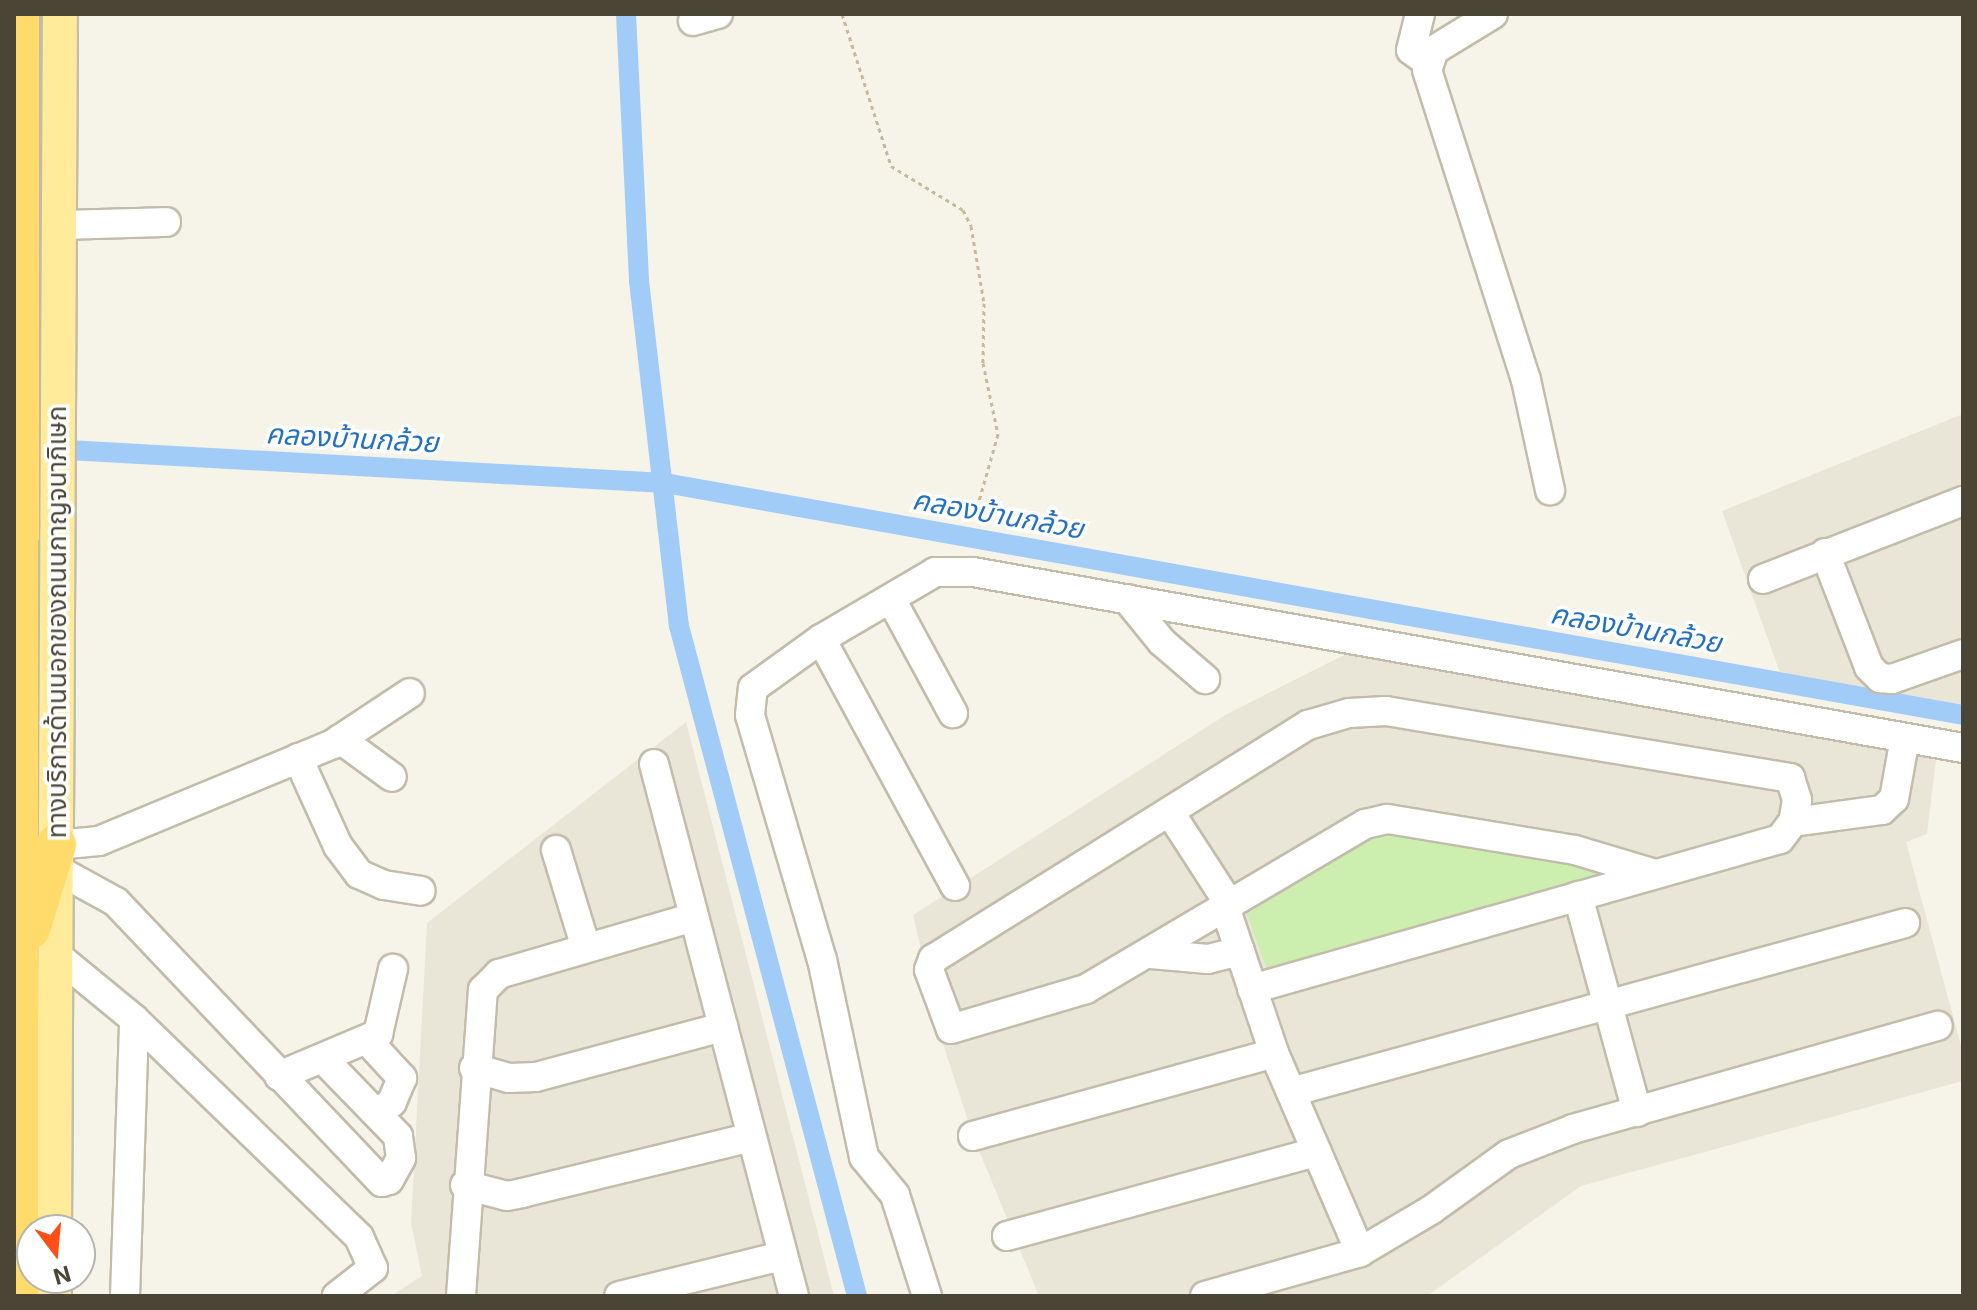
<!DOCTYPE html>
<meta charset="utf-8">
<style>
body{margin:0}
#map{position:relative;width:1977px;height:1310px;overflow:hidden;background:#f6f3e9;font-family:Inter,"Noto Sans Thai",sans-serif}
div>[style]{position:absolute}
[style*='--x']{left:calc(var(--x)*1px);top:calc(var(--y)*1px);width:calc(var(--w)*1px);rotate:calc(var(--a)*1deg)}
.residential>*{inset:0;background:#eae6d7}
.green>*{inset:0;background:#cceeaf}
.canal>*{height:20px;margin:-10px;padding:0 10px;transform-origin:10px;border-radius:10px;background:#a1ccf7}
.path>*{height:3px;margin-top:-1.5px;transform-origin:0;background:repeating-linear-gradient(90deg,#c6ba9a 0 4px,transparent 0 8px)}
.roads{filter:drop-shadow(2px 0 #c3bcaa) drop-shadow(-2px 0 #c3bcaa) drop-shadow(0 2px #c3bcaa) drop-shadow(0 -2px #c3bcaa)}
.minor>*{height:28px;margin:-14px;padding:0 14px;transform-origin:14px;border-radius:14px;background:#fff}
.major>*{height:34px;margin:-17px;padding:0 17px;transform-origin:17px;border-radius:17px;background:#ffeb99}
.highway>*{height:40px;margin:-20px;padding:0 20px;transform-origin:20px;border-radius:20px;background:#ffdb6b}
span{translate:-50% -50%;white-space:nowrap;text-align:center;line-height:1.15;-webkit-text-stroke:7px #fff;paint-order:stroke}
.street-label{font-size:26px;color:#4b4536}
.water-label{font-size:28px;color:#2471c2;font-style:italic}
.frame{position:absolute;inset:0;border:16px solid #4b4536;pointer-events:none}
.north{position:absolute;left:16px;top:1214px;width:80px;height:80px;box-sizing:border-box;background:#fff;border:2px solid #b7b5af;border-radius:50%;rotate:164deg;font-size:22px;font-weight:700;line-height:32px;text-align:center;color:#4b4536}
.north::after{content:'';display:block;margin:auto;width:28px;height:36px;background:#ff4f17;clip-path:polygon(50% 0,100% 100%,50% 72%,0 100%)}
</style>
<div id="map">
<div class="residential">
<i style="clip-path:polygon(1963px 414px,1963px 705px,1780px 673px,1722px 511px)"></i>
<i style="clip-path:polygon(1346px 654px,1798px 729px,1936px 760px,1927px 834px,1906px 842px,1963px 1053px,1963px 1081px,1581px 1186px,1427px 1296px,1039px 1296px,973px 1136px,944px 1047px,913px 915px,1227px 714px)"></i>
<i style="clip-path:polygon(686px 722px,834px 1296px,391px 1296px,422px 1276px,411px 1223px,427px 923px)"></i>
</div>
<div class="green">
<i style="clip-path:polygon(1397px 832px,1605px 871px,1609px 876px,1267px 970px,1247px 914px,1372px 836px)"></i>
</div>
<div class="canal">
<i style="--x:626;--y:14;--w:267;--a:87.2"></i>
<i style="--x:639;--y:281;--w:347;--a:83.4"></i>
<i style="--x:679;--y:626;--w:693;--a:75.12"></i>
<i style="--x:14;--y:447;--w:652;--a:3.17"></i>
<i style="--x:665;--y:483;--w:1319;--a:10.13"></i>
</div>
<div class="path">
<i style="--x:842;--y:14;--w:160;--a:72.1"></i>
<i style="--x:891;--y:166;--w:84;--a:31.4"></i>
<i style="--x:963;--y:210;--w:18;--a:63"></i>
<i style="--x:971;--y:226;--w:78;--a:80.4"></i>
<i style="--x:984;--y:303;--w:60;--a:91"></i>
<i style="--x:983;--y:363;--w:73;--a:78.1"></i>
<i style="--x:998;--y:434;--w:87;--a:105.9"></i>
</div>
<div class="roads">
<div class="minor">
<i style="--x:1420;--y:14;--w:37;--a:104"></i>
<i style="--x:1411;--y:50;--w:19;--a:36"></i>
<i style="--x:1493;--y:14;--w:69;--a:148.6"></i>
<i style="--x:1434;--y:50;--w:21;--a:109"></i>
<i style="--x:1427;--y:70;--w:325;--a:72.3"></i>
<i style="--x:1526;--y:380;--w:113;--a:77.7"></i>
<i style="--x:693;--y:21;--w:26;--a:-16"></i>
<i style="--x:59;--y:225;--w:107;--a:-1.6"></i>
<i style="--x:1825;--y:553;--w:122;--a:68.9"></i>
<i style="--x:1869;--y:667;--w:16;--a:45"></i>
<i style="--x:1880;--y:678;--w:12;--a:5"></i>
<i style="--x:1892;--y:679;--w:75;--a:-19.4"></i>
<i style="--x:1763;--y:579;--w:215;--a:-21.3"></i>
<i style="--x:891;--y:599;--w:130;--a:61.5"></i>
<i style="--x:1127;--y:599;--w:55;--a:50.9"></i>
<i style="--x:1162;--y:642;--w:57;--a:40.7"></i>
<i style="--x:821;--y:639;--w:281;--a:61.5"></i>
<i style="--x:340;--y:739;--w:64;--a:36.2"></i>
<i style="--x:298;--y:758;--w:97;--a:65.6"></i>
<i style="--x:338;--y:846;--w:35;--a:53"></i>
<i style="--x:359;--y:874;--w:27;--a:24"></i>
<i style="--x:384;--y:885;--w:37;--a:9"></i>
<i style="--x:654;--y:764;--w:550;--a:75.26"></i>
<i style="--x:1171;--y:814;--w:105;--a:57.1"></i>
<i style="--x:56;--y:845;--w:43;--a:-5.3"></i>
<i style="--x:99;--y:841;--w:253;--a:-22.5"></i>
<i style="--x:333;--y:744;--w:92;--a:-33.5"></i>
<i style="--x:556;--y:850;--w:102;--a:73"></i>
<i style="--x:56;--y:869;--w:68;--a:28.8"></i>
<i style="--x:116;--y:902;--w:386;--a:46.5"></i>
<i style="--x:382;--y:1182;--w:7;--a:-16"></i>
<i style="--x:389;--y:1180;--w:25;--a:-61"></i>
<i style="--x:401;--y:1158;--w:22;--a:-98"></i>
<i style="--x:398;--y:1136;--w:107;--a:-134.2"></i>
<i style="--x:1655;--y:874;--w:84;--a:-163.3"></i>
<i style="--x:1575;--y:850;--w:191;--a:-170.6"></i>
<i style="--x:1387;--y:819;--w:23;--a:167"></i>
<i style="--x:1365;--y:824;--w:324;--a:149.4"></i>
<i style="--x:1086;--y:989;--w:141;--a:163.5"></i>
<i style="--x:951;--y:1029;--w:63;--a:-110.4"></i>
<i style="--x:929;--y:970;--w:12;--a:-70"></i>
<i style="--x:933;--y:959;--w:442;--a:-32"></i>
<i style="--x:1308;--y:725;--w:43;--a:-16.3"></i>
<i style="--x:1349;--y:713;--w:37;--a:-3"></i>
<i style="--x:1386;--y:711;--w:410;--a:9.4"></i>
<i style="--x:1790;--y:778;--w:23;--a:72"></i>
<i style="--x:1797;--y:800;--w:22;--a:100"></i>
<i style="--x:1578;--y:896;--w:224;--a:74.7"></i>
<i style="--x:1225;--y:907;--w:154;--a:71.4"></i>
<i style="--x:1274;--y:1053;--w:217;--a:66.6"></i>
<i style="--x:55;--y:954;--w:102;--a:39.4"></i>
<i style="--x:134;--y:1019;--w:313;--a:44.1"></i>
<i style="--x:359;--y:1237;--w:34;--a:66"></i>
<i style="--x:373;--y:1268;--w:46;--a:142.1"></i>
<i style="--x:1151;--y:954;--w:57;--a:5"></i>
<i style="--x:1208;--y:959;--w:33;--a:-14"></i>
<i style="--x:1252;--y:989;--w:549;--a:-15.86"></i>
<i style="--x:1780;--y:839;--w:21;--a:-53"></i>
<i style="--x:1793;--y:822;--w:90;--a:-7.7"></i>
<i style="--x:1882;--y:810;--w:16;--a:-43"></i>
<i style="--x:1894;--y:799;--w:62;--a:-79.8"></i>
<i style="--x:367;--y:1040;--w:52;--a:47.4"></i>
<i style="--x:402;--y:1078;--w:26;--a:113"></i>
<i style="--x:392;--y:1102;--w:19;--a:141"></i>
<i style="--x:474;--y:1068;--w:36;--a:16"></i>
<i style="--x:509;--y:1078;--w:27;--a:-2"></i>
<i style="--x:536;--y:1077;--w:194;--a:-15"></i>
<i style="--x:279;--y:1076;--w:108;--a:-23"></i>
<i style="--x:378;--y:1034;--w:67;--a:-77"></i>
<i style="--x:1291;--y:1092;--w:637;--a:-15.39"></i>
<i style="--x:973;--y:1136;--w:312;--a:-15.4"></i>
<i style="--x:465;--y:1185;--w:43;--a:14.7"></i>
<i style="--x:507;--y:1196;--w:15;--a:-11"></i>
<i style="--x:522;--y:1193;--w:236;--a:-13.7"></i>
<i style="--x:1007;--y:1236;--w:321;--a:-15.2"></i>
<i style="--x:125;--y:1296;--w:277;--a:-88.1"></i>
<i style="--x:461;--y:1296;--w:307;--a:-85.9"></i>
<i style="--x:483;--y:990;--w:23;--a:-45"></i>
<i style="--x:499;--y:974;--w:203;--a:-16.3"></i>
<i style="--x:619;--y:1296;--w:168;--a:-13.8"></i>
<i style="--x:927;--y:1296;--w:106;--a:-107.6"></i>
<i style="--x:895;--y:1195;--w:49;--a:-129.2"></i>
<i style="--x:864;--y:1157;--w:201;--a:-102"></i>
<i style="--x:822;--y:960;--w:255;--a:-106.4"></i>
<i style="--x:750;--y:715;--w:27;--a:-84"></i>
<i style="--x:753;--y:688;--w:84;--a:-35.8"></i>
<i style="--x:821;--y:639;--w:132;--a:-30.4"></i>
<i style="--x:935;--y:572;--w:38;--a:0"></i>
<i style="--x:973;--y:572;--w:1006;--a:10.08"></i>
<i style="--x:1205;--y:1296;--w:161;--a:-15.8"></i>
<i style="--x:1360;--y:1252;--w:82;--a:-30.6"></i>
<i style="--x:1431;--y:1210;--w:96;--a:-35.7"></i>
<i style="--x:1509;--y:1154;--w:69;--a:-21.3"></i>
<i style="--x:1573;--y:1129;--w:379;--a:-15.8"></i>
</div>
<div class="major">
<i style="--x:54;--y:1230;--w:1216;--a:-89.72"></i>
<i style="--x:54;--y:1296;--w:18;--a:-90"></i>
</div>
<div class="highway">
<i style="--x:30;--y:929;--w:88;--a:-72.8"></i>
<i style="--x:18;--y:1296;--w:1282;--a:-89.96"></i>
</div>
</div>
<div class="street-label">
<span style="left:57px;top:622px;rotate:-90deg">ทางบริการด้านนอกของถนนกาญจนาภิเษก</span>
</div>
<div class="water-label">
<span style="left:352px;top:438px;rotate:3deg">คลองบ้านกล้วย</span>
<span style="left:998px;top:514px;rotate:10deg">คลองบ้านกล้วย</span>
<span style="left:1636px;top:628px;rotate:10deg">คลองบ้านกล้วย</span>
</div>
<div class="frame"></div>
<div class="north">N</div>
</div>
